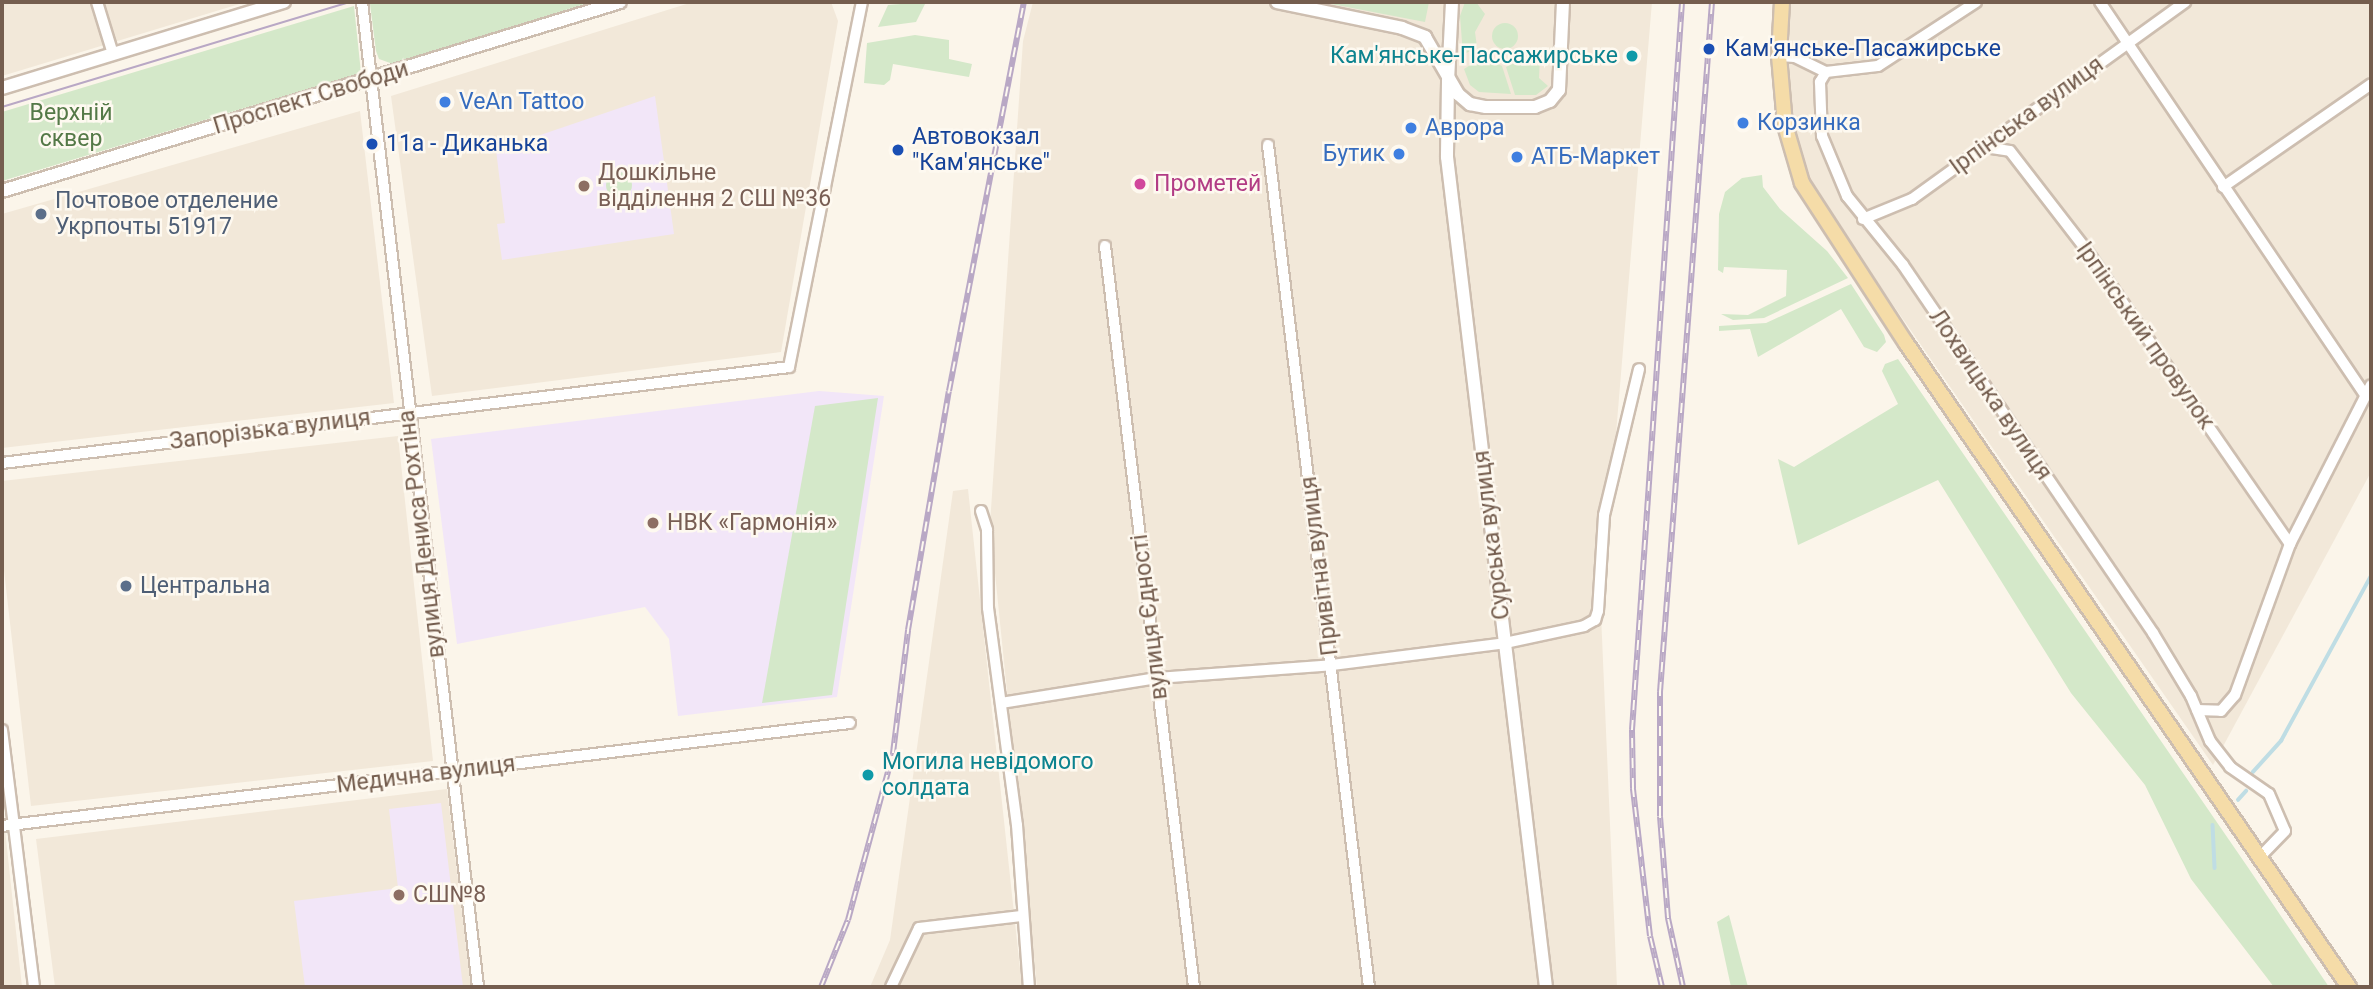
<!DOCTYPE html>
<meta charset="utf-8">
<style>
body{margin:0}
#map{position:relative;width:2373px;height:989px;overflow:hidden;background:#fbf5ea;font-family:Roboto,sans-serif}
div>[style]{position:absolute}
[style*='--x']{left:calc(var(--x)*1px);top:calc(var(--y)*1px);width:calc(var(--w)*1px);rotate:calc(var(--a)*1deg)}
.residential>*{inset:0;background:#f2e8d9}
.education>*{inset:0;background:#f2e6f8}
.green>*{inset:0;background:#d4e8c9}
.round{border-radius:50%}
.stream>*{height:3.5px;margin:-1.75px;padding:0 1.75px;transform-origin:1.75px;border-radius:1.75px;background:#bfdde4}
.roads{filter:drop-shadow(2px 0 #cdbeb0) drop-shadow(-2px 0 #cdbeb0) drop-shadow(0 2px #cdbeb0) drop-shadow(0 -2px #cdbeb0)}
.minor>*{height:10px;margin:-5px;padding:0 5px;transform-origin:5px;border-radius:5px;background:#fff}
.tertiary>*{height:12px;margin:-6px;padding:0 6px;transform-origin:6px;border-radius:6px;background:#fff}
.secondary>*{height:12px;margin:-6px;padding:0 6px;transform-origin:6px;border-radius:6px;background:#fff}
.primary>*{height:14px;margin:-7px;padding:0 7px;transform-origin:7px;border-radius:7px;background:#f5dca8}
.tram>*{height:2px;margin:-1px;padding:0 1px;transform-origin:1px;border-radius:1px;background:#b9a8c5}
.rail>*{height:6px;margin-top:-3px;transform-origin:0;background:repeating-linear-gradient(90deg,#fef9f0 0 10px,#b9a8c5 0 20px);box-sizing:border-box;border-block:2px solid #b9a8c5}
.dots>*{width:19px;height:19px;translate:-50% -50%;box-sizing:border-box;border:4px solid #fef9f0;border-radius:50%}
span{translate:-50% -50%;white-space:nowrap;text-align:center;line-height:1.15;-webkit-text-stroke:5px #fef9f0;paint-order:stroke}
.transit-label{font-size:23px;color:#164399}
.left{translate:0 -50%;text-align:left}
.culture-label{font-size:23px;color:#0d838f}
.right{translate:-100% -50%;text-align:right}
.street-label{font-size:23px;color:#755e4f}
.shop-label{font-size:23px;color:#366cbe}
.park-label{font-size:23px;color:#547947}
.education-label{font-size:23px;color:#785e54}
.hotel-label{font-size:23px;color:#b23c85}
.service-label{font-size:23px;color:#4e5e75}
.frame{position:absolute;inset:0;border:4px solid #755e4f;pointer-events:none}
</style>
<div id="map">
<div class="residential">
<i style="clip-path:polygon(2px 2px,246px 2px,2px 76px)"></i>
<i style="clip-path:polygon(693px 2px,831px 2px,838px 21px,781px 352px,432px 396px,391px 96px)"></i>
<i style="clip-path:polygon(1033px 2px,1652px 2px,1601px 614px,1617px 987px,1037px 987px,990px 524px,1023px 41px)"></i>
<i style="clip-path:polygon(1791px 2px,2371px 2px,2371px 472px,2213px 765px,1809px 184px,1794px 134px,1787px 50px)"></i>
<i style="clip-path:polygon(360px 111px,394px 403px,2px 448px,2px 214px)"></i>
<i style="clip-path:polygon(398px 436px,433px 761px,31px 806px,2px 553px,2px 481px)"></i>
<i style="clip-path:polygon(968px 489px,1022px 987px,870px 987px,890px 940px,953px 491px)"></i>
<i style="clip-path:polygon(447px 789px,471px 987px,55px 987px,36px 839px)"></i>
<i style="clip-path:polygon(2px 830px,5px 830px,22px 987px,2px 987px)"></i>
</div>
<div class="education">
<i style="clip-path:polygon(655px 96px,674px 234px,502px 260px,497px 224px,505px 223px,496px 150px)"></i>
<i style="clip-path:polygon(819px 391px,884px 396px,837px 697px,678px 716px,669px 639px,645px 607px,457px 644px,431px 439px)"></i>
<i style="clip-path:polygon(441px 803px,463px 987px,305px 987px,294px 901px,398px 888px,389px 809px)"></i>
</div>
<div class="green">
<i style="clip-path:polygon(591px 2px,393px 64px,379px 59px,376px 51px,370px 4px,376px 2px)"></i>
<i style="clip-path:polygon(926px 2px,916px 22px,878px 27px,888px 5px)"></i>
<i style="clip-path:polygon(1321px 2px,1429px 2px,1425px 22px)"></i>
<i style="clip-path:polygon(1465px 2px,1476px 2px,1485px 14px,1475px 32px,1477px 47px,1463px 55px,1460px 16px)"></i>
<i style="clip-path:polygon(354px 6px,361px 73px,2px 181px,2px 112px)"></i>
<i class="round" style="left:1492px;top:23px;width:26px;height:26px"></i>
<i style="clip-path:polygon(915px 35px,949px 40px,949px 59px,972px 64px,969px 77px,893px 64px,890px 80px,884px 85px,864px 83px,867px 43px)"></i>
<i style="clip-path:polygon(1483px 57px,1502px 66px,1511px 94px,1479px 92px,1470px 85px,1464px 69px)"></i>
<i style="clip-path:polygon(1527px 57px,1540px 58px,1539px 78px,1548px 86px,1536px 95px,1515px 95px,1506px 67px)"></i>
<i class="round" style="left:606px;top:172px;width:26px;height:26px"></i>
<i style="clip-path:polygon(1762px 175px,1763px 187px,1780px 209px,1827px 251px,1848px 278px,1764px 318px,1733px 320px,1721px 314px,1748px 315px,1786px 296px,1787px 270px,1724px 267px,1723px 273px,1718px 270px,1719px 214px,1725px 192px,1742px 178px)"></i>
<i style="clip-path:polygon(1851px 284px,1884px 335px,1886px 342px,1877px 352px,1864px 347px,1841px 309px,1758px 357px,1750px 329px,1719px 331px,1719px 326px,1766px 323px)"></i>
<i style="clip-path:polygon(1898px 359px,2247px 866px,2329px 987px,2274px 987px,2191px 879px,2145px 785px,2071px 693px,1938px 480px,1798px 545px,1778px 459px,1794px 467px,1898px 404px,1882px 371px,1885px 364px)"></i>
<i style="clip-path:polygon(878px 398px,832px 695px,762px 703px,815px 406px)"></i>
<i style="clip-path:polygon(1729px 915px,1748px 987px,1731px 987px,1717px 922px)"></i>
</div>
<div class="stream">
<i style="--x:2253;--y:772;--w:42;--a:-47.9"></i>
<i style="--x:2281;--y:741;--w:188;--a:-61.4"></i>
<i style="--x:2238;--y:800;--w:12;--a:-48"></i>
<i style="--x:2213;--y:825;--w:43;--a:87.3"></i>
</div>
<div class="roads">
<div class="minor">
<i style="--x:97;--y:2;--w:54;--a:72.9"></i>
<i style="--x:362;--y:2;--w:992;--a:83.28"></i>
<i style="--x:2100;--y:2;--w:475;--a:56"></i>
<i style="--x:1779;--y:56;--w:16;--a:4"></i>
<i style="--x:1795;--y:57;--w:34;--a:26"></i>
<i style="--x:1826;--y:72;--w:12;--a:121"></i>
<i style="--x:1820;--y:82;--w:54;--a:87.9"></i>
<i style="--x:1822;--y:136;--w:65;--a:67.4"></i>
<i style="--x:1847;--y:196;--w:89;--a:50.9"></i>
<i style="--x:1903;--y:265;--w:445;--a:55.8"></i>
<i style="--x:2153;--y:633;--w:74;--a:58.9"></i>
<i style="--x:2191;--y:696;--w:49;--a:67.1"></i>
<i style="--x:2210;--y:741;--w:33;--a:52"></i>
<i style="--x:2230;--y:767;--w:47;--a:34.7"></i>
<i style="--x:2269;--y:794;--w:40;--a:66.6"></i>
<i style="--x:2285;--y:831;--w:36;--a:134"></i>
<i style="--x:1826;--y:72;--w:52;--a:-6.6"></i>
<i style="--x:1878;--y:66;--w:117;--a:-33.1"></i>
<i style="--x:1268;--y:145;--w:848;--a:83.16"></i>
<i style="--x:1985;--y:147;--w:25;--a:9"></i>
<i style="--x:2010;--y:151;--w:123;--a:52.3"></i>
<i style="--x:2085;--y:248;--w:360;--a:55.3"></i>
<i style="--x:2223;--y:187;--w:180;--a:-34.8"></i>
<i style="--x:1863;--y:219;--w:53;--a:-22.2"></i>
<i style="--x:1912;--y:199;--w:337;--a:-35.8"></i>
<i style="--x:1105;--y:246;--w:746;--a:83.15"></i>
<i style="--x:2;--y:463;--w:793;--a:-6.95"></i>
<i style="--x:789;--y:367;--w:372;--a:-78.7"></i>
<i style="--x:981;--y:511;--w:20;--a:72"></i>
<i style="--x:987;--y:530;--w:78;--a:89.3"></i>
<i style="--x:988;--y:608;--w:219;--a:82.4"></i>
<i style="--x:1017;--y:825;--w:162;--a:85.8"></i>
<i style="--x:1001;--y:703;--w:158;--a:-9.1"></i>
<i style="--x:1157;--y:678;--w:175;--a:-4.2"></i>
<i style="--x:1332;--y:665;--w:174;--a:-7.2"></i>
<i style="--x:1505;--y:643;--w:81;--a:-12.1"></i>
<i style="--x:1584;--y:626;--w:13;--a:-29"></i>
<i style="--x:1595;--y:620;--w:9;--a:-72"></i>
<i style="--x:1598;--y:611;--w:96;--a:-86.4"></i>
<i style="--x:1604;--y:515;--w:150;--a:-76.5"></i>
<i style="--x:2197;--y:710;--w:24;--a:2"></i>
<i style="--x:2221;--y:711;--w:21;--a:-49"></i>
<i style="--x:2235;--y:695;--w:161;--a:-70"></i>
<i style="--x:2290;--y:544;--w:178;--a:-63"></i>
<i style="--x:2;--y:730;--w:259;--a:82.9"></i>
<i style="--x:2;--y:826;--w:854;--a:-6.93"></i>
<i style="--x:891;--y:987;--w:65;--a:-64.6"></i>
<i style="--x:919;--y:928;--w:103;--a:-6.7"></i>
</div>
<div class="tertiary">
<i style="--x:1448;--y:82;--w:75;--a:90.8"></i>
<i style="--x:1447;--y:157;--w:836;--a:83.2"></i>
</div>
<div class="secondary">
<i style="--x:1277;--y:2;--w:128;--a:11.7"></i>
<i style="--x:1402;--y:28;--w:25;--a:21"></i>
<i style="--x:1425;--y:37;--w:66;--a:59.9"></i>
<i style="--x:1458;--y:94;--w:16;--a:40"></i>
<i style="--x:1470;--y:104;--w:16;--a:11"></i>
<i style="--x:1486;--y:107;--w:49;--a:0"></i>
<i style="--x:1535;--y:107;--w:16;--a:-22"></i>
<i style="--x:1550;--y:101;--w:14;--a:-51"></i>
<i style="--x:1559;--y:90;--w:88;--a:-87.4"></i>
<i style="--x:1448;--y:81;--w:79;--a:-87.1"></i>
<i style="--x:2;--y:88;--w:295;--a:-17"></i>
<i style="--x:2;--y:191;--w:646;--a:-17"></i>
</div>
<div class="primary">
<i style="--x:1782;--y:2;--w:54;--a:93.2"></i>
<i style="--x:1779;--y:56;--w:69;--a:85"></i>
<i style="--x:1785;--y:125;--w:60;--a:73.7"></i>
<i style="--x:1802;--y:183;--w:191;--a:57"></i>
<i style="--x:1906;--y:343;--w:782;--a:55.48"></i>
</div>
</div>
<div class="tram">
<i style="--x:2;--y:107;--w:363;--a:-16.8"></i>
</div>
<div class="rail">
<i style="--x:821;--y:987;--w:72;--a:-68.1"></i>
<i style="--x:848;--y:920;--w:173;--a:-74.9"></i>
<i style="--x:893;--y:753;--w:124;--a:-83"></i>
<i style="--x:908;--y:630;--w:242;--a:-80.3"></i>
<i style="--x:949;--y:391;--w:396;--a:-79.1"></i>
<i style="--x:1662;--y:987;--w:52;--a:-103.2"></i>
<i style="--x:1650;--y:936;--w:149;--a:-96.6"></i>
<i style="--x:1633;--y:788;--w:58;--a:-91"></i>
<i style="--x:1632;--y:730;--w:730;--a:-86.07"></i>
<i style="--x:1683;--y:987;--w:71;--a:-102.3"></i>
<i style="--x:1668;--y:918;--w:102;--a:-94.5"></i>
<i style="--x:1660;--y:816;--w:124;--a:-90"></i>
<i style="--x:1660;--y:692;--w:692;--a:-85.69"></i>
</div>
<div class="dots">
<i style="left:1709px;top:49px;background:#1a4fb4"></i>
<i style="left:1632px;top:56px;background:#0f9aa8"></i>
<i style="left:445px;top:102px;background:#3f7fe0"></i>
<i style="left:1743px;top:123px;background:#3f7fe0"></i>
<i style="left:1411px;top:128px;background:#3f7fe0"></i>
<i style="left:372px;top:144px;background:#1a4fb4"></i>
<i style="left:898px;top:150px;background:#1a4fb4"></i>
<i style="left:1399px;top:154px;background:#3f7fe0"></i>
<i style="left:1517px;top:157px;background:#3f7fe0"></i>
<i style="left:1140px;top:184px;background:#d1479c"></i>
<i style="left:584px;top:186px;background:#8d6e63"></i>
<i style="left:41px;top:214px;background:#5c6f8a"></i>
<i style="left:653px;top:523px;background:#8d6e63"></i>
<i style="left:126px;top:586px;background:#5c6f8a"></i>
<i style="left:868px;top:775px;background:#0f9aa8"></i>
<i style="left:399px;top:895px;background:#8d6e63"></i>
</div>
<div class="transit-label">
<span class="left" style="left:1725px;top:49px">Кам'янське-Пасажирське</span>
<span class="left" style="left:912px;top:150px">Автовокзал<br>"Кам'янське"</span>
<span class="left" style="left:386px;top:144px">11а - Диканька</span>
</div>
<div class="culture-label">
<span class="right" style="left:1618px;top:56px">Кам'янське-Пассажирське</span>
<span class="left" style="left:882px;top:775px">Могила невідомого<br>солдата</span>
</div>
<div class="street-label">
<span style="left:311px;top:98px;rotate:-17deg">Проспект Свободи</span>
<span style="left:2027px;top:116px;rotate:-36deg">Ірпінська вулиця</span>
<span style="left:2145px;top:336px;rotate:55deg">Ірпінський провулок</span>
<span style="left:1990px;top:395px;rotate:56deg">Лохвицька вулиця</span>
<span style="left:270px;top:430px;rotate:-7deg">Запорізька вулиця</span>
<span style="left:422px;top:534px;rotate:-97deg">вулиця Дениса Рохтіна</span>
<span style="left:1492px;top:535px;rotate:-97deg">Сурська вулиця</span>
<span style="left:1320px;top:566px;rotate:-97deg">Привітна вулиця</span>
<span style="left:1150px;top:617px;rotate:-97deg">вулиця Єдності</span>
<span style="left:426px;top:775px;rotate:-7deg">Медична вулиця</span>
</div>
<div class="shop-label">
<span class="left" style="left:459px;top:102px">VeAn Tattoo</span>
<span class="left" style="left:1757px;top:123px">Корзинка</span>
<span class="left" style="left:1425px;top:128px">Аврора</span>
<span class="right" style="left:1385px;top:154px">Бутик</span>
<span class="left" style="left:1531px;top:157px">АТБ-Маркет</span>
</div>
<div class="park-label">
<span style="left:71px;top:126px">Верхній<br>сквер</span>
</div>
<div class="education-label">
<span class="left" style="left:598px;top:186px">Дошкільне<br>відділення 2 СШ №36</span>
<span class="left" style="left:667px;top:523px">НВК «Гармонія»</span>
<span class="left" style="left:413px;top:895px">СШ№8</span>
</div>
<div class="hotel-label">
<span class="left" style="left:1154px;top:184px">Прометей</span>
</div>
<div class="service-label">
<span class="left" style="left:55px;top:214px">Почтовое отделение<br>Укрпочты 51917</span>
<span class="left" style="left:140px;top:586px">Центральна</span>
</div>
<div class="frame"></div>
</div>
